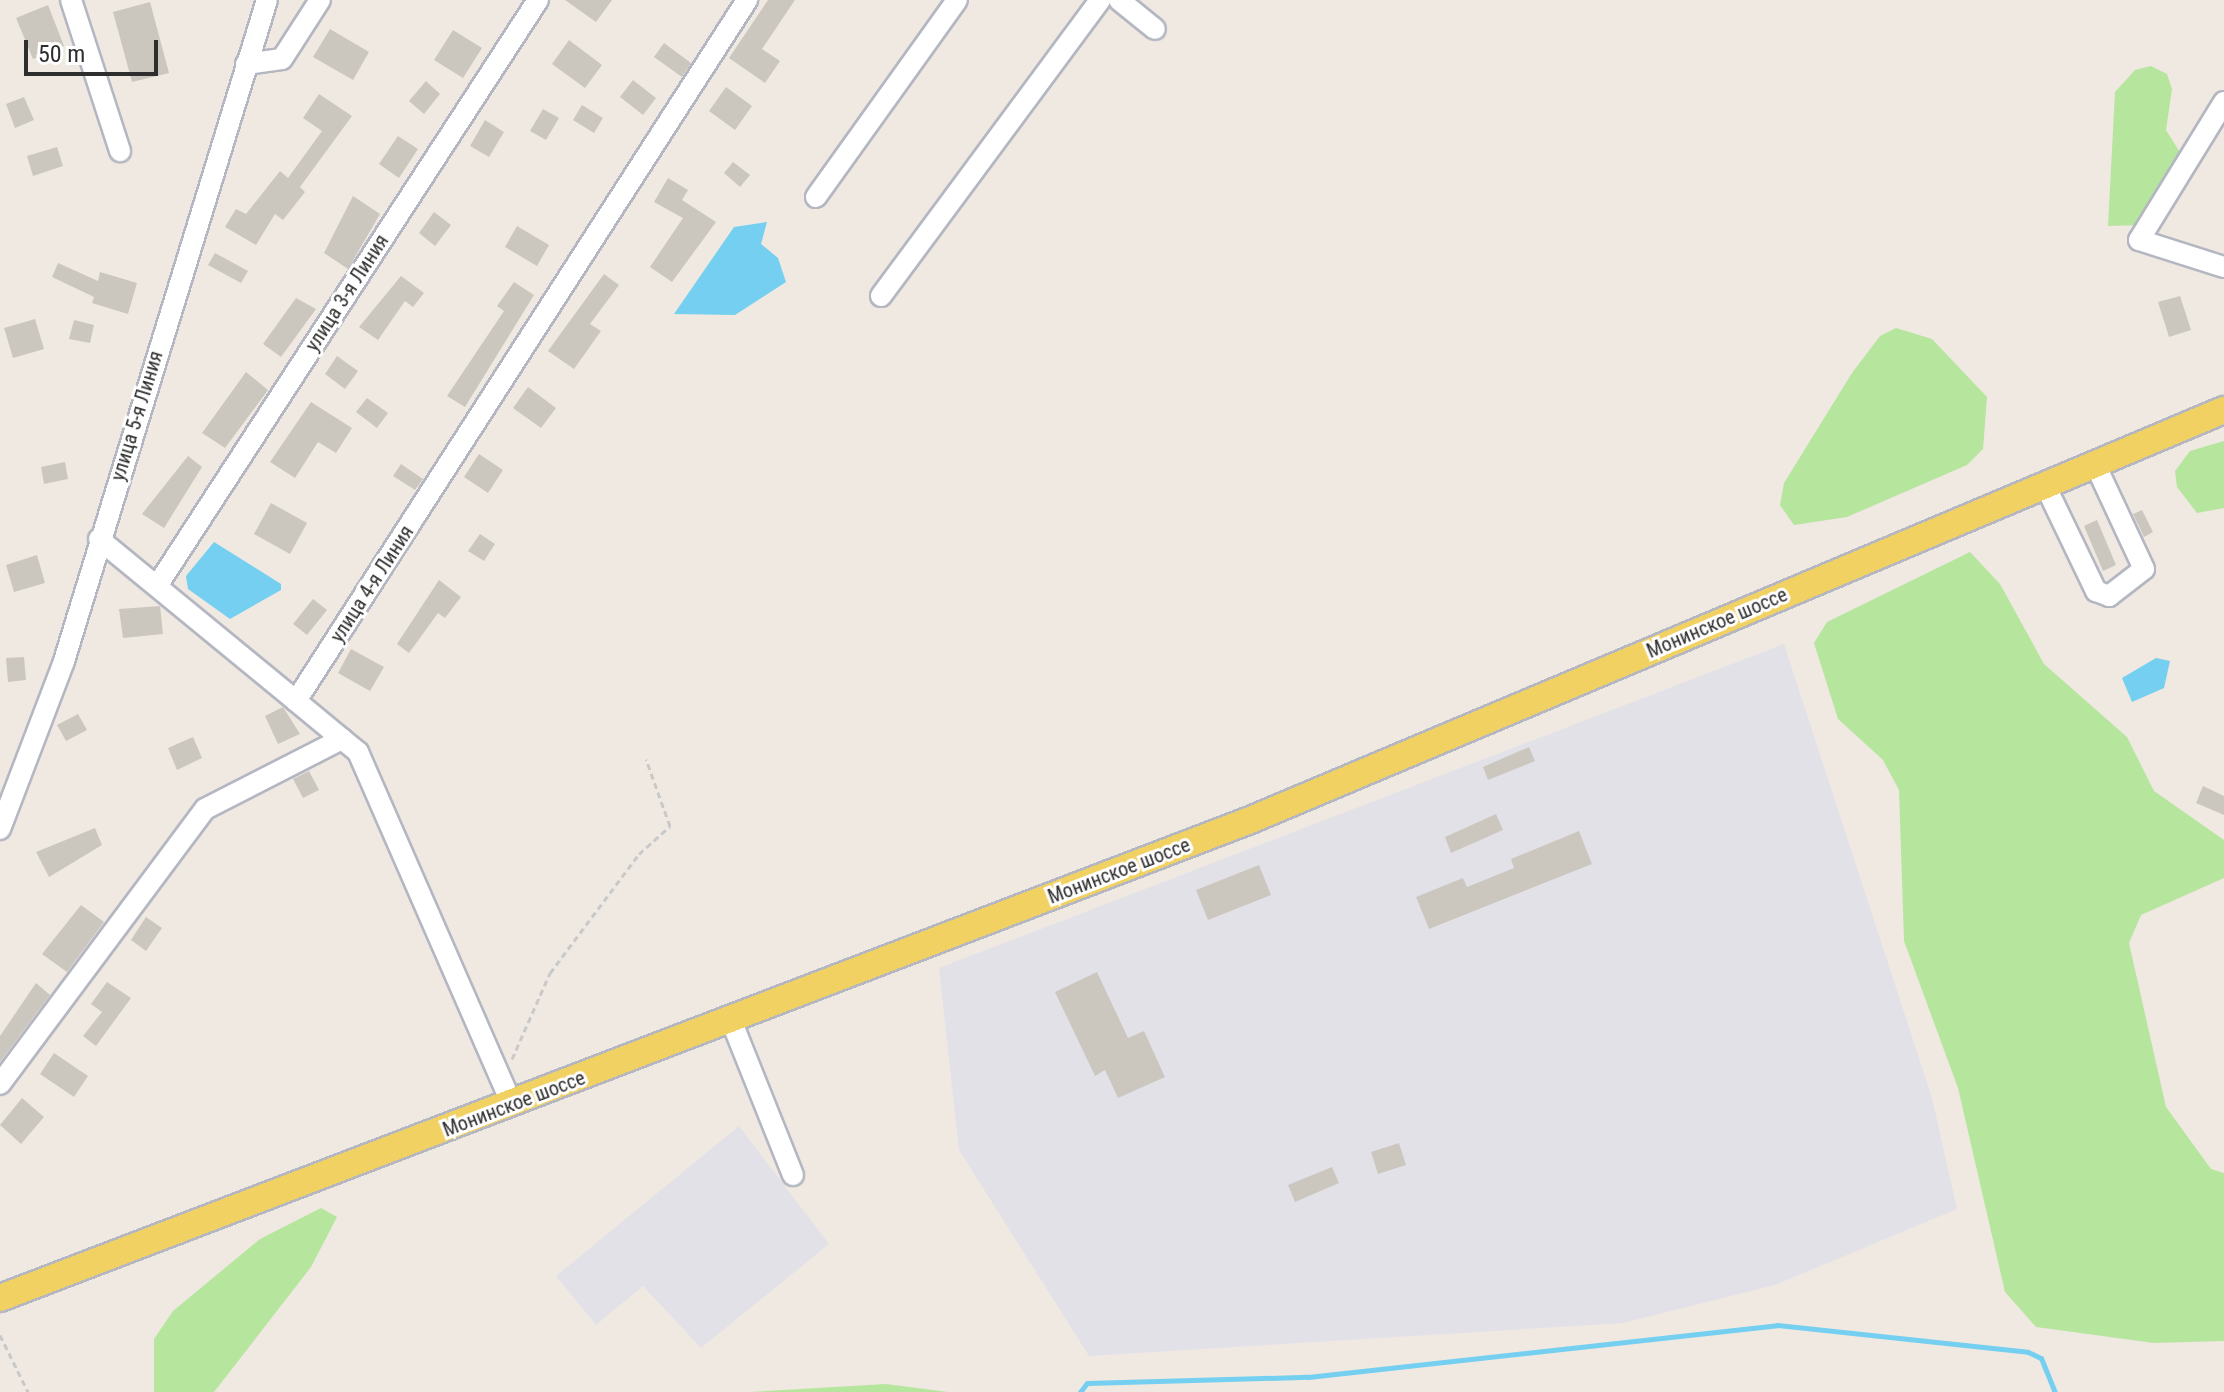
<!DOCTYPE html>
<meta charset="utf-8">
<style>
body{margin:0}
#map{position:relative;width:2224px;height:1392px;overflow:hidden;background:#efe9e1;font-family:"Roboto Condensed",sans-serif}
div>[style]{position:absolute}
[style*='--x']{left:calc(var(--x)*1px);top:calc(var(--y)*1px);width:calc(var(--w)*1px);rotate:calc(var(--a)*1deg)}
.industrial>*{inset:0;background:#e3e1e8}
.green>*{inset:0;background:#b6e59e}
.water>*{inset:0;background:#75cff0}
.stream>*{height:5px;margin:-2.5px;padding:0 2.5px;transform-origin:2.5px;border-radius:2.5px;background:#75cff0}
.building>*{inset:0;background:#cbc7bf}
.path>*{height:3px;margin-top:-1.5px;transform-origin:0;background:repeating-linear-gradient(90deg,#c9c9c9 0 6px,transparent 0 10px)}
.roads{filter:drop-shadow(2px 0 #b4b7c1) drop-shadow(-2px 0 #b4b7c1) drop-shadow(0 2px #b4b7c1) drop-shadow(0 -2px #b4b7c1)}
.minor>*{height:20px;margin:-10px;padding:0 10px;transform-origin:10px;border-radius:10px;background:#fff}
.major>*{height:26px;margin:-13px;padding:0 13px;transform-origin:13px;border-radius:13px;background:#f2d163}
span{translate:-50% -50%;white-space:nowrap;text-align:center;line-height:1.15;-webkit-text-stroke:6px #fff;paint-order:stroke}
.street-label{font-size:20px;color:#2e2e2e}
.scale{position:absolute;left:24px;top:40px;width:134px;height:36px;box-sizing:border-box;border:4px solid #2e2e2e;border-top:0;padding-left:10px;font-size:24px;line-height:28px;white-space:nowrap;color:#2e2e2e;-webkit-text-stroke:6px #fff;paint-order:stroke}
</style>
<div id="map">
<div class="industrial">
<i style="clip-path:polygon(1784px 644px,1932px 1098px,1957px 1209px,1775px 1285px,1623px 1323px,1089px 1356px,959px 1150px,939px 968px)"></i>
<i style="clip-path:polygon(739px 1126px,829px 1244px,701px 1348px,643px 1286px,596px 1325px,556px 1276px)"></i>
</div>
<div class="green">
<i style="clip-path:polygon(2151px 66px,2167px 74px,2172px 89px,2166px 130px,2181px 154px,2140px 225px,2108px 226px,2115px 92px,2135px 70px)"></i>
<i style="clip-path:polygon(1896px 328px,1932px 339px,1987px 397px,1983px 449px,1967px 465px,1847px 517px,1794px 525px,1780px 505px,1784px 483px,1852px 373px,1880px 336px)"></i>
<i style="clip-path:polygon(2224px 441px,2224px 508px,2197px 513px,2177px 487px,2175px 471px,2190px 451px)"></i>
<i style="clip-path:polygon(1970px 552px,2000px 584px,2044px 664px,2127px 737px,2154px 791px,2224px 840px,2224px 878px,2141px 915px,2129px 943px,2166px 1107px,2211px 1169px,2224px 1173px,2224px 1341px,2154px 1343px,2036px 1327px,2005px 1292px,1958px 1088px,1904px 941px,1899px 790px,1883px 760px,1838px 719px,1814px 643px,1827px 622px)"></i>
<i style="clip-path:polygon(321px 1208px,337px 1217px,311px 1267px,214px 1392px,154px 1392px,154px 1339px,173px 1311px,260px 1239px)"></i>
<i style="clip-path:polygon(886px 1384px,948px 1392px,751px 1392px)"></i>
</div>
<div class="water">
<i style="clip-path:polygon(767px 222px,761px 244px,778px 258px,786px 282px,735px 315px,674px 314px,734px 227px)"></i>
<i style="clip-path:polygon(214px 542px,281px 584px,281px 590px,230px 619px,188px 589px,186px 576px)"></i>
<i style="clip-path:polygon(2156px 658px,2170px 661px,2164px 688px,2132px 702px,2122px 678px)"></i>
</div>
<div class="stream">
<i style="--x:1080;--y:1392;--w:11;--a:-52"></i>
<i style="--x:1087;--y:1383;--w:221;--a:-1.6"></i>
<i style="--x:1308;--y:1377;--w:472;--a:-6.3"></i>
<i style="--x:1777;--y:1325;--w:252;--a:6.1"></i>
<i style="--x:2028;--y:1352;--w:14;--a:25"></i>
<i style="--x:2041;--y:1358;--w:37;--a:68"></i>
</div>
<div class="building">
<i style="clip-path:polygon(565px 0,612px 0,596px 22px)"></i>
<i style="clip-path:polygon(768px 0,795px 0,762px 49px,780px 61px,765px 83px,729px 58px)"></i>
<i style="clip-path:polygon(150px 2px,169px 73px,132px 82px,113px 12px)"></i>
<i style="clip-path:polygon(48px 5px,64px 46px,33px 59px,16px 18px)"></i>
<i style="clip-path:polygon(330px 29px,369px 52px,353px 80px,313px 57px)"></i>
<i style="clip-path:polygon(453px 30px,482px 48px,463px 78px,434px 60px)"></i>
<i style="clip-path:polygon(569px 40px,602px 65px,585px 88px,552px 64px)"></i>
<i style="clip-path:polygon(664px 43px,691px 63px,682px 77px,654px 57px)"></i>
<i style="clip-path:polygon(633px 80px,656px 98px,643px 115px,620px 97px)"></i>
<i style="clip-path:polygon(426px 81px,440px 94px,424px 114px,409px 101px)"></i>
<i style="clip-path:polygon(726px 87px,752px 106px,735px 130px,709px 111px)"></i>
<i style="clip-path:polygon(319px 94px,352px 116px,300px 187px,305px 192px,283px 220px,275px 214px,256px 245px,225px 227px,236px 209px,246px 214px,280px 171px,288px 178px,322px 131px,303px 118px)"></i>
<i style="clip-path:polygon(24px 97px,34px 120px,15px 128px,6px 104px)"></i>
<i style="clip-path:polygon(582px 105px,603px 118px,594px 133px,573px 120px)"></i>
<i style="clip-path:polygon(543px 109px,559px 118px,546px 140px,530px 131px)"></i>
<i style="clip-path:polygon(485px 120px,504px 132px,489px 157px,470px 146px)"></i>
<i style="clip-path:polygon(398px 136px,418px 149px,399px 178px,379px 164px)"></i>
<i style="clip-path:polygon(57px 147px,63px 166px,33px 176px,27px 156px)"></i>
<i style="clip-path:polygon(733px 162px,750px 175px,740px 187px,724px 173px)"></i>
<i style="clip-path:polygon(668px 178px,688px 190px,682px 200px,716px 222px,672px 282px,650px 267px,683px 218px,654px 202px)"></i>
<i style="clip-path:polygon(353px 196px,380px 214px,348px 269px,324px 253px)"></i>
<i style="clip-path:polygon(434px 212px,451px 225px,435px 246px,419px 233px)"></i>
<i style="clip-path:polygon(517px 226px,549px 245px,537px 266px,505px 247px)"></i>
<i style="clip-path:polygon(215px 253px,248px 271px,241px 283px,208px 265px)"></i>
<i style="clip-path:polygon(58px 263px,98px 281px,100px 272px,137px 283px,128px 314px,92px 303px,94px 297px,52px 277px)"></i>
<i style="clip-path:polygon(604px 274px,619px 285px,590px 324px,601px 331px,574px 369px,548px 351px)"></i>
<i style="clip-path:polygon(401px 276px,424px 293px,413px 307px,405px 301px,378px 340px,359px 327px)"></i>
<i style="clip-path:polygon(514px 282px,534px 295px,465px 407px,447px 396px,504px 311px,497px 306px)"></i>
<i style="clip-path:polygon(2180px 296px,2191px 330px,2169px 337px,2158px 302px)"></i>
<i style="clip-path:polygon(296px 298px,316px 309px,281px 357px,263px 344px)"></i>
<i style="clip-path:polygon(35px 319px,44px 349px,13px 358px,4px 328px)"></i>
<i style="clip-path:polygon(74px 320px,94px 325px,90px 343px,69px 339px)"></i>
<i style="clip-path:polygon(337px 356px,358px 371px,345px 389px,325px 374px)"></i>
<i style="clip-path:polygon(246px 372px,268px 390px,225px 448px,202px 433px)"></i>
<i style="clip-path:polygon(528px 387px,556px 408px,541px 428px,513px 408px)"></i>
<i style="clip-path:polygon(367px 398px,388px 413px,377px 428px,356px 412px)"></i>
<i style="clip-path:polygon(311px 402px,352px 428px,336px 453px,318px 442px,295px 478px,270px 462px)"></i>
<i style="clip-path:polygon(479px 454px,503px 470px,488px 493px,464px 477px)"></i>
<i style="clip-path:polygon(188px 456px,202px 467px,164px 528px,142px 514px)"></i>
<i style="clip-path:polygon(65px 462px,68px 479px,44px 484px,41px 467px)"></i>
<i style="clip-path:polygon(401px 464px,423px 479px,415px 490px,393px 476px)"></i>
<i style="clip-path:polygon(271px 503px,307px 523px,290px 554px,254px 534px)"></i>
<i style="clip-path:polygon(2142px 510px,2153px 532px,2144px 537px,2133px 514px)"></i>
<i style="clip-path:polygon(2097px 520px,2116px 565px,2103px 571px,2084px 526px)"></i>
<i style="clip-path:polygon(480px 534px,495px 544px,484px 561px,468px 551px)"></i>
<i style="clip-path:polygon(37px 555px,45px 583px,14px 592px,6px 565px)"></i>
<i style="clip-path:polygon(439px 580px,461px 597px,445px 618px,438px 613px,409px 653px,397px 644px)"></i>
<i style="clip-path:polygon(313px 599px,327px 610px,307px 635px,293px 624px)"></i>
<i style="clip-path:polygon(160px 606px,163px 634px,123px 638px,119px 609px)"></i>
<i style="clip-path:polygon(351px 649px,384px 667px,370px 691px,338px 673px)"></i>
<i style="clip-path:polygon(24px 657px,26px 680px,8px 682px,6px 658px)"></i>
<i style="clip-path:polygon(283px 707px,300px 734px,278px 744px,265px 716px)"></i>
<i style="clip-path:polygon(78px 714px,87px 730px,66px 741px,57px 725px)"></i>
<i style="clip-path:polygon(193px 737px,202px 758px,177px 770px,168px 748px)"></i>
<i style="clip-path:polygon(1529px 747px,1535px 761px,1488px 780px,1483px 767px)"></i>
<i style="clip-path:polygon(309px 771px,319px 790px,303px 798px,293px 779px)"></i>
<i style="clip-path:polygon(2203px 786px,2224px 796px,2224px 815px,2196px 803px)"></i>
<i style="clip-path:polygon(1496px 814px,1503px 830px,1451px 853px,1445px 837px)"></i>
<i style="clip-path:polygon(95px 828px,102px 845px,49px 877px,36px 852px)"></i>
<i style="clip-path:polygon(1579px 831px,1592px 864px,1429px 929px,1416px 897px,1463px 878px,1467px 887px,1514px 868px,1511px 859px)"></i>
<i style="clip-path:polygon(1259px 865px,1271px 895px,1208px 920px,1196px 890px)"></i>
<i style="clip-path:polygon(81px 905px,104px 922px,67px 972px,42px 954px)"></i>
<i style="clip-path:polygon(146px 917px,162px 928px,146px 951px,131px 940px)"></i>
<i style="clip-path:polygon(1097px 972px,1128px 1038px,1144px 1031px,1165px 1077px,1118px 1098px,1105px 1070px,1095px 1076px,1055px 992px)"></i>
<i style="clip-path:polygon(107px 982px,131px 998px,96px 1046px,83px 1036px,102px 1012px,91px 1004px)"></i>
<i style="clip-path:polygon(36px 983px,50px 995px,0 1062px,0 1036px)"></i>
<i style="clip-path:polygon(54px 1053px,88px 1076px,74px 1097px,40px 1074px)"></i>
<i style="clip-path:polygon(22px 1098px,44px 1117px,21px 1144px,0 1125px)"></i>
<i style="clip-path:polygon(1399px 1143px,1406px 1165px,1378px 1174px,1371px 1152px)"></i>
<i style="clip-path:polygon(1332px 1167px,1339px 1183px,1295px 1202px,1288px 1185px)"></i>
</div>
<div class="path">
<i style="--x:512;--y:1059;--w:94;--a:-66.2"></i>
<i style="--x:550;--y:973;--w:149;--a:-53.2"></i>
<i style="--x:639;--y:854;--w:42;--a:-42.1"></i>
<i style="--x:670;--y:826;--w:71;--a:-109.7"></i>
<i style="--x:0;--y:1335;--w:64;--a:63.8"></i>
</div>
<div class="roads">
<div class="minor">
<i style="--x:71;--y:0;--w:159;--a:72"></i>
<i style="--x:1119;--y:0;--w:46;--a:38.9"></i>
<i style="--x:246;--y:64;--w:36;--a:-8"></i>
<i style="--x:282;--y:59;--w:70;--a:-57.2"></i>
<i style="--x:2224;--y:102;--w:162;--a:121.6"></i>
<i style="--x:2139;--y:240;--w:89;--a:17.6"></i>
<i style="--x:816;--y:197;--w:242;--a:-54.4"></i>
<i style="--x:881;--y:296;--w:368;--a:-53.5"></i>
<i style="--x:2045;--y:485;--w:118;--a:64.3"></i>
<i style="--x:2096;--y:591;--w:14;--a:21"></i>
<i style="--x:2109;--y:596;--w:44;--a:-37.6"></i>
<i style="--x:2144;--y:569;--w:116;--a:-115"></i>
<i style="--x:99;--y:539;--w:255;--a:39.4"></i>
<i style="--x:157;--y:586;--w:699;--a:-56.97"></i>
<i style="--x:342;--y:739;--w:21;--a:39"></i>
<i style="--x:358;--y:752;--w:385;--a:66.4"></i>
<i style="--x:0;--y:829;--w:180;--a:-69.1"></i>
<i style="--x:64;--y:661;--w:691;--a:-72.93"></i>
<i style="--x:731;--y:1020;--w:167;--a:68.2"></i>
<i style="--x:0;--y:1084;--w:343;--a:-53.3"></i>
<i style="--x:205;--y:809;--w:154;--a:-27.1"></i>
<i style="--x:342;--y:739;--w:60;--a:-140.4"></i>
<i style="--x:296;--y:701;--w:834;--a:-57.24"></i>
</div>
<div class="major">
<i style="--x:0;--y:1298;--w:1336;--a:-20.92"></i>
<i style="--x:1248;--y:821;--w:1059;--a:-22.84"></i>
</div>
</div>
<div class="street-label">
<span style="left:347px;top:293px;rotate:-57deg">улица 3-я Линия</span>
<span style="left:137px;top:416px;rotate:-73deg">улица 5-я Линия</span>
<span style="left:372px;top:584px;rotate:-57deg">улица 4-я Линия</span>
<span style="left:1717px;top:623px;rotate:-23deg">Монинское шоссе</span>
<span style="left:1119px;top:871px;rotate:-21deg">Монинское шоссе</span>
<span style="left:514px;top:1104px;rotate:-21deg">Монинское шоссе</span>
</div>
<div class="scale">50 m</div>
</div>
